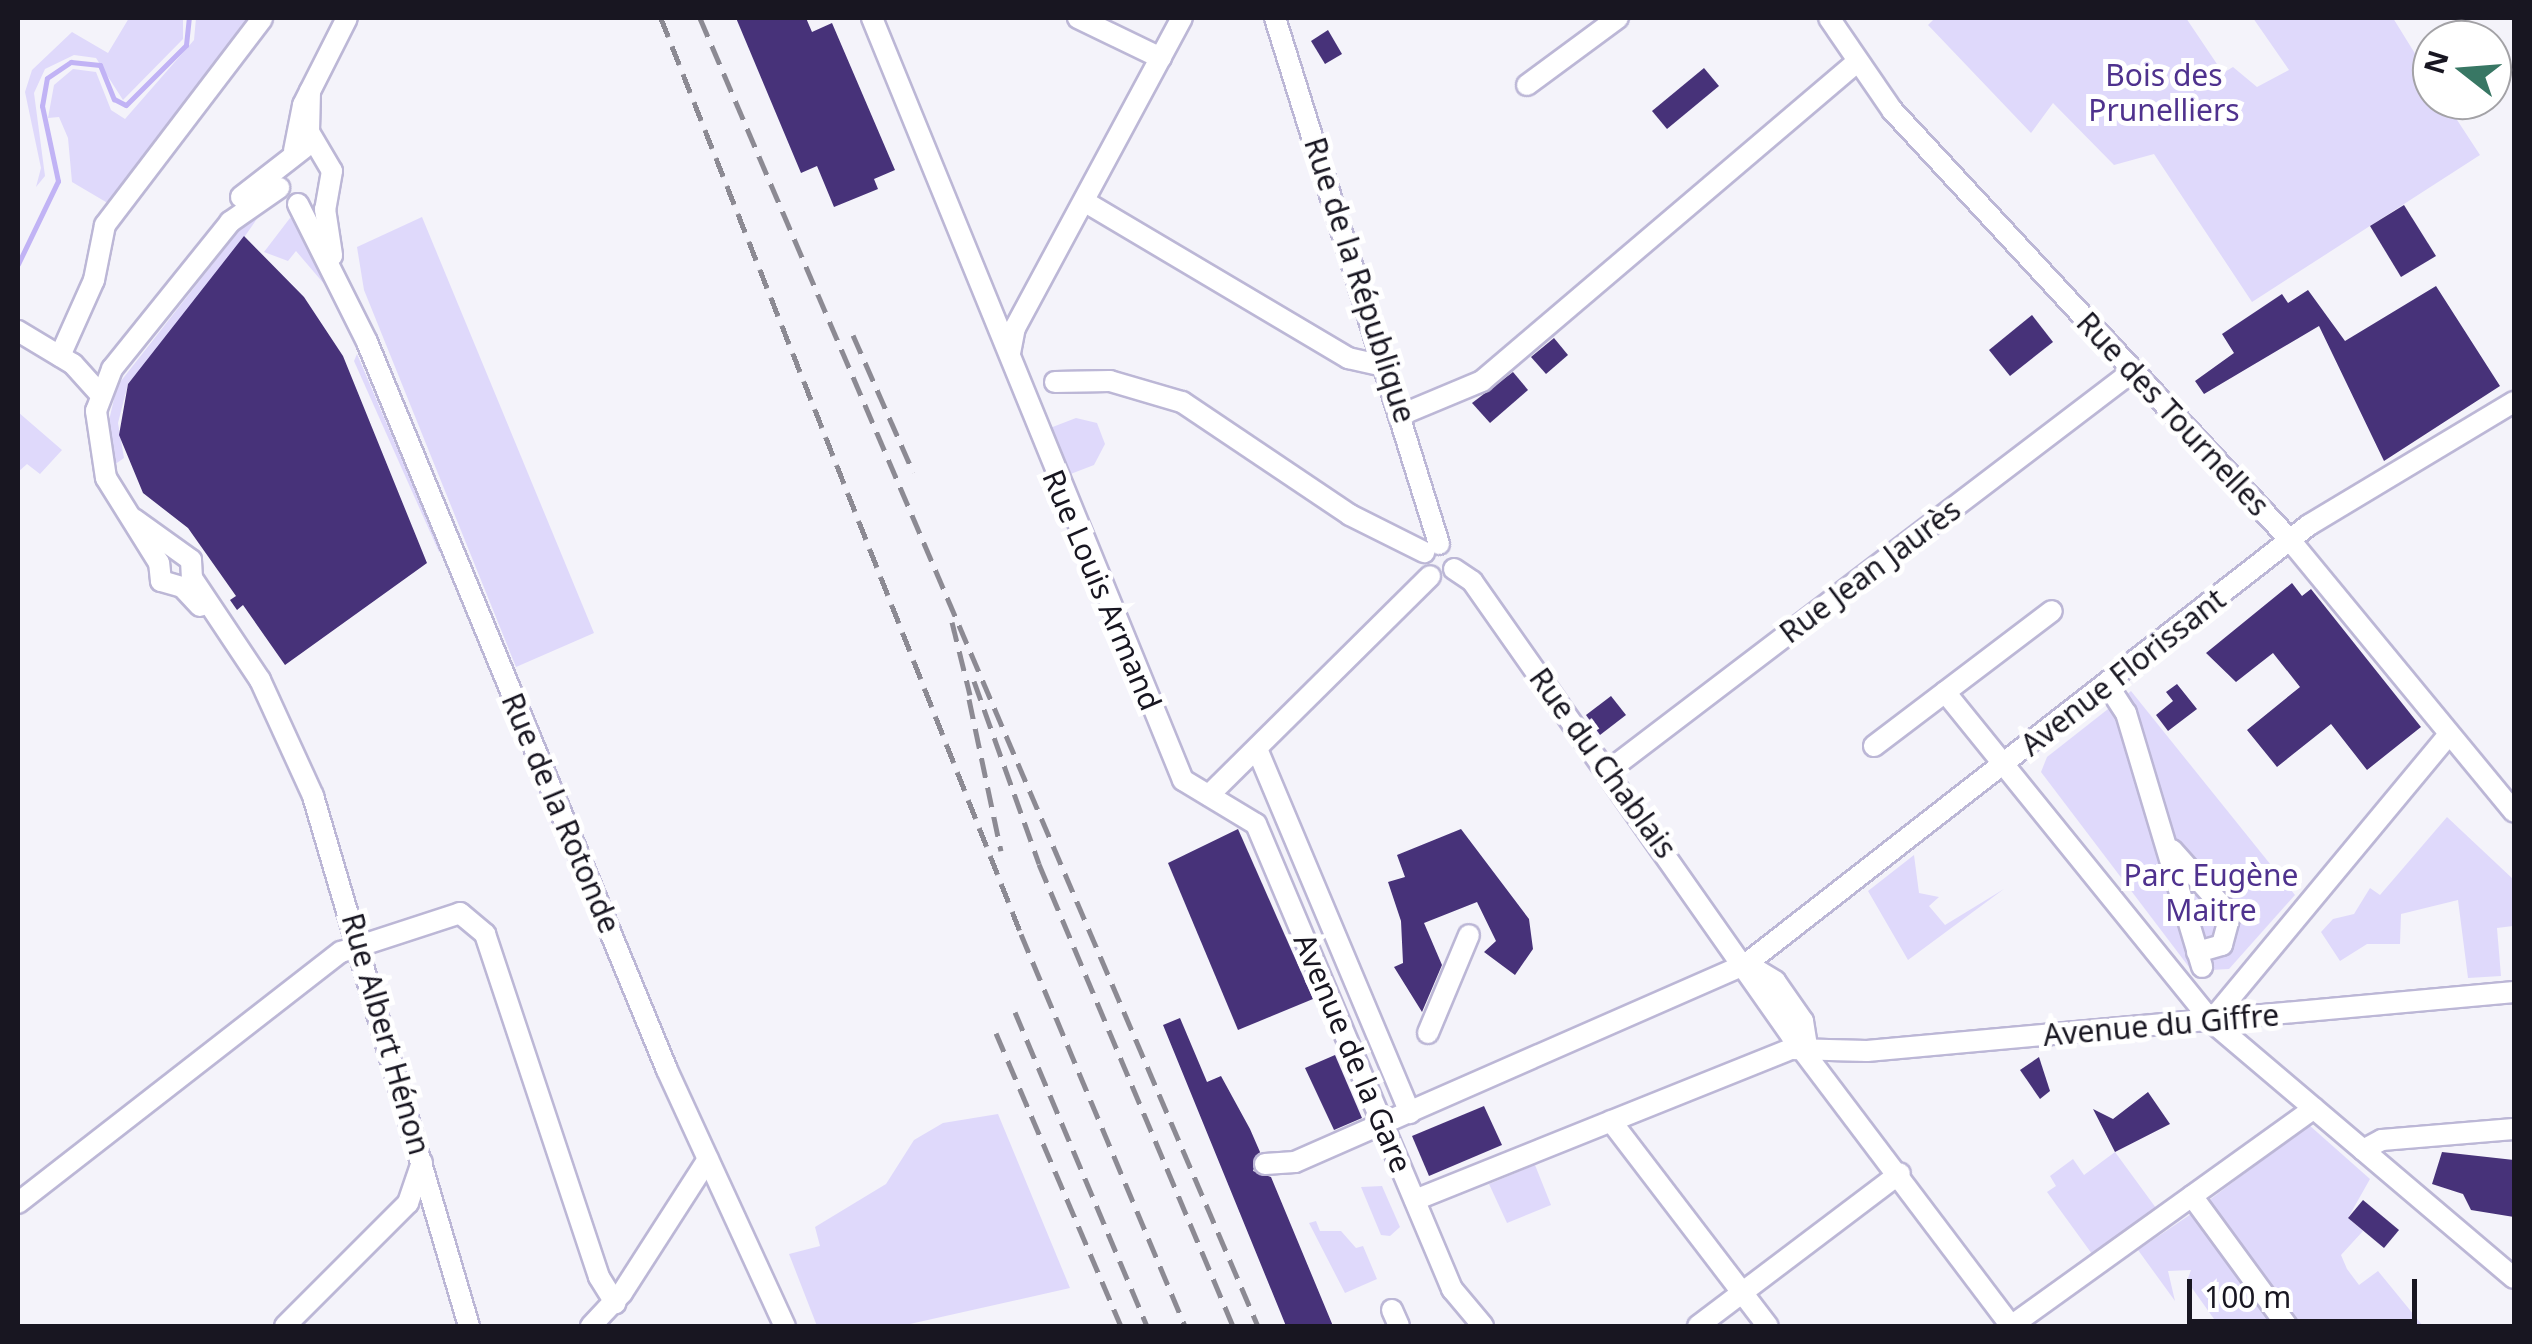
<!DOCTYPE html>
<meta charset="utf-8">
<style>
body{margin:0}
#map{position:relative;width:2532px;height:1344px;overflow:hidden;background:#f4f3fa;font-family:"Noto Sans",sans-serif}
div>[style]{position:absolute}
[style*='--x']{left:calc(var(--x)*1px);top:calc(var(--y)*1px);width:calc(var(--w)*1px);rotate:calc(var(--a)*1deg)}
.green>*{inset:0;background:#dfd9fb}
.stream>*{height:5px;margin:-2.5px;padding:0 2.5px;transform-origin:2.5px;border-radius:2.5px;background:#c1b3f5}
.building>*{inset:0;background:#473279}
.roads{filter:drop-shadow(2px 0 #bcb7d6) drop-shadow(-2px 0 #bcb7d6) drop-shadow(0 2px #bcb7d6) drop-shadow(0 -2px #bcb7d6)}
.minor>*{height:20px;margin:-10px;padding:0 10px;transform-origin:10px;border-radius:10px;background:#fff}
.rail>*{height:5px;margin-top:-2.5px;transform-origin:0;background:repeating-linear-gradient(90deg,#8c8a93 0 20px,transparent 0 30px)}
span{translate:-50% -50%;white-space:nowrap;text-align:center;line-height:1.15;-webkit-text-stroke:10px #fff;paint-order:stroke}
.park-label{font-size:30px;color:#4f328e}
.street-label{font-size:30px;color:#181621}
.frame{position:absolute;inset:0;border:20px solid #181621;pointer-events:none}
.north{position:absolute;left:2412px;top:20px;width:100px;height:100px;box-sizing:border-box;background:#fff;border:2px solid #a3a2a6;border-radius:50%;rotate:287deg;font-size:28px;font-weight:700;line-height:40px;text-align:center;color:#181621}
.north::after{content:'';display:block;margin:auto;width:35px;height:45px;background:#387764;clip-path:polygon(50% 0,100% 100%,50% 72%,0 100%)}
.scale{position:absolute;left:2187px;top:1279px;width:230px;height:45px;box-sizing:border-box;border:5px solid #181621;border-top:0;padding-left:12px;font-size:30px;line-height:35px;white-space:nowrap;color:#181621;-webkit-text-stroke:8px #fff;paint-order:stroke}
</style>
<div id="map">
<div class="green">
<i style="clip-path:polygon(129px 18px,183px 18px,183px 39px,123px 100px,96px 58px,74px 55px,45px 69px,34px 93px,45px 176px,36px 187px,41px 168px,25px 92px,32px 70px,72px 32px,108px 53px)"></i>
<i style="clip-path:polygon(196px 18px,253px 18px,111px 205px,72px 182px,68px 138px,59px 117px,48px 118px,54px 85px,73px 69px,96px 72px,111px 110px,125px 119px,194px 40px)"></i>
<i style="clip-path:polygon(1935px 18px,2186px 18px,2223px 73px,2233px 67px,2257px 87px,2289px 70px,2253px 18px,2393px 18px,2432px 81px,2432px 100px,2444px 100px,2480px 155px,2252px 302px,2154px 154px,2114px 165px,2053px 103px,2031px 133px,1928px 25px)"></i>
<i style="clip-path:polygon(255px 210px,261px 213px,220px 272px,128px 384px,118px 423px,124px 458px,114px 465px,107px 429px,117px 386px)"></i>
<i style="clip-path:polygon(422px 217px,594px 633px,516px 667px,364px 290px,357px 247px)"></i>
<i style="clip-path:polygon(290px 218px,295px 219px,325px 285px,296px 251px,288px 261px,264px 252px)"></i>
<i style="clip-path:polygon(357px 354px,441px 551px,439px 552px,354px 361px)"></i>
<i style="clip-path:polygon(18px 412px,62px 450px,40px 474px,27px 464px,18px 472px)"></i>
<i style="clip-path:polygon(1076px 418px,1097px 423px,1105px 444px,1094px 465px,1068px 475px,1050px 428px)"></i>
<i style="clip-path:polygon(2131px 691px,2295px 895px,2229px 969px,2192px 971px,2041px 772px,2047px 757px)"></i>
<i style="clip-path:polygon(2447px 817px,2514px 880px,2514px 935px,2513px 926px,2497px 928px,2501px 976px,2468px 978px,2458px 900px,2401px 914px,2400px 944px,2367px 944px,2340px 961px,2321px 932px,2333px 919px,2354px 914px,2370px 888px,2380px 895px)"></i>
<i style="clip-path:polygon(1914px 855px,1919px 893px,1939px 897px,1929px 906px,1945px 925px,2004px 889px,1908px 960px,1868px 891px)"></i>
<i style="clip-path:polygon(998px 1114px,1070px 1288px,901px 1326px,817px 1326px,789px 1254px,820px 1246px,815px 1227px,886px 1184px,914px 1140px,943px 1123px)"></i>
<i style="clip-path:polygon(2309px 1125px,2370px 1179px,2348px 1218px,2363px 1231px,2341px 1255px,2347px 1269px,2359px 1285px,2378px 1271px,2423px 1326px,2298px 1326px,2208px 1201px)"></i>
<i style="clip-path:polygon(2115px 1152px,2156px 1208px,2092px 1254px,2047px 1192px,2056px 1186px,2050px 1176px,2073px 1159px,2084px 1175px)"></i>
<i style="clip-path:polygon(1535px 1165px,1551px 1205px,1507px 1223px,1489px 1184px)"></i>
<i style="clip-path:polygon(1382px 1186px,1400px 1227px,1390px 1236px,1381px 1235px,1361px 1187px)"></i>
<i style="clip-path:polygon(2194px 1212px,2275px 1326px,2219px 1326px,2187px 1281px,2191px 1270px,2168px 1271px,2175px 1301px,2138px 1250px)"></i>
<i style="clip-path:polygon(1316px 1221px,1320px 1231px,1341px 1231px,1356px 1248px,1363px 1246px,1377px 1279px,1345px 1293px,1309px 1223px)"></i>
</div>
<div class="stream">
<i style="--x:18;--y:264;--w:92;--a:-64.3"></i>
<i style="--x:58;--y:181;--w:77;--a:-102"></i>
<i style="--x:42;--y:106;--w:28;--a:-80"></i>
<i style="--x:47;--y:78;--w:29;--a:-34"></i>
<i style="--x:71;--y:62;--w:29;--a:6"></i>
<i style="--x:100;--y:65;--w:37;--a:68"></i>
<i style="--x:114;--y:99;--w:13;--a:27"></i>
<i style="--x:126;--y:105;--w:85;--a:-45"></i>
<i style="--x:186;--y:45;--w:27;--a:-84"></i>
</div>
<div class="building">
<i style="clip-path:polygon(736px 18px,806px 18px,812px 32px,832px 23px,895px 170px,874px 179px,878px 189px,834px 207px,817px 166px,801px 173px)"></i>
<i style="clip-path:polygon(1328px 30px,1342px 54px,1325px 64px,1311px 41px)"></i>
<i style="clip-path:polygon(1704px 68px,1719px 86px,1667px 129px,1652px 111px)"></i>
<i style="clip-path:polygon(2404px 205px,2436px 256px,2401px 277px,2370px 226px)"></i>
<i style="clip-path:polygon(244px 236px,304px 297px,343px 356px,427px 563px,285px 665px,243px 605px,237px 610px,230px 600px,236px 596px,188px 528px,143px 493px,119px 435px,128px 384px)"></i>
<i style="clip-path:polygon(2436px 286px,2500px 386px,2384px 461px,2319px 326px,2204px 394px,2195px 381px,2234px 353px,2222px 334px,2282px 294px,2288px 303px,2308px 290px,2345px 341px)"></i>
<i style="clip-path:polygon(2032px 315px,2053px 342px,2010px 376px,1989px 350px)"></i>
<i style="clip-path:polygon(1554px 338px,1568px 355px,1546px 374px,1531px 357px)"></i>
<i style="clip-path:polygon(1513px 372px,1528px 390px,1490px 423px,1472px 403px)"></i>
<i style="clip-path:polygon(2292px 583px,2302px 596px,2311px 589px,2421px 727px,2367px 770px,2331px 724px,2277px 767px,2247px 730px,2300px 687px,2273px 653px,2236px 682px,2206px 653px)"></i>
<i style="clip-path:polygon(2177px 684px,2197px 709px,2168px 731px,2156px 715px,2173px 701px,2166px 692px)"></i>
<i style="clip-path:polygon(1611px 696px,1626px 715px,1600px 735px,1586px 715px)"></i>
<i style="clip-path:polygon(1238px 829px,1313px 999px,1238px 1030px,1168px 863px)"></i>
<i style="clip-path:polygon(1461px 829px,1529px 919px,1533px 949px,1515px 975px,1484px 952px,1496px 941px,1477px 902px,1424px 923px,1442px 965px,1422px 1012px,1394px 967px,1403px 963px,1401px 921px,1388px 882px,1405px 877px,1397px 855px)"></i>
<i style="clip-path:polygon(1180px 1018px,1207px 1082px,1221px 1076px,1250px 1129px,1260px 1152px,1253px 1171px,1271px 1177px,1333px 1326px,1286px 1326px,1163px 1025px)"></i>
<i style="clip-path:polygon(1335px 1055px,1362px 1118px,1334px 1130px,1305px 1068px)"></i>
<i style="clip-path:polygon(2039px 1057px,2050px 1091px,2040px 1099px,2020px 1070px)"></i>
<i style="clip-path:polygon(2148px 1092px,2170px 1124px,2115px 1152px,2093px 1109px,2113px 1119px)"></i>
<i style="clip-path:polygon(1484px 1106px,1502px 1145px,1429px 1176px,1412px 1136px)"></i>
<i style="clip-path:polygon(2442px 1152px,2514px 1160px,2514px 1217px,2471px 1210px,2463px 1194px,2432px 1184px)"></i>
<i style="clip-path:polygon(2363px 1200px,2399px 1230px,2384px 1248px,2348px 1218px)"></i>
</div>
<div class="roads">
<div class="minor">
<i style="--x:872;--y:18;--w:823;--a:67.8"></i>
<i style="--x:1183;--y:780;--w:85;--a:31.1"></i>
<i style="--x:1256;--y:824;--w:505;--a:67.14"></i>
<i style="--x:1452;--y:1289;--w:48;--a:50"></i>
<i style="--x:1078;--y:18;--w:92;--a:25.7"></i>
<i style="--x:1275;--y:18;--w:551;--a:72.68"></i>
<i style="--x:1829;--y:18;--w:112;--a:55.6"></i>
<i style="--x:1892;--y:110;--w:586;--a:47.21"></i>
<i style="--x:2290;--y:540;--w:352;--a:50.5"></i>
<i style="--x:1527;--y:85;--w:113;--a:-36.4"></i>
<i style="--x:310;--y:91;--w:41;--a:91.4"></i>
<i style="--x:309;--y:132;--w:45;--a:59.5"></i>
<i style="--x:332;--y:171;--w:39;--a:100"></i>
<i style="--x:325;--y:209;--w:47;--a:81.3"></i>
<i style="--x:294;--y:151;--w:47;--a:-78.9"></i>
<i style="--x:303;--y:105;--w:97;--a:-63.2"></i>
<i style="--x:241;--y:197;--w:80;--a:-37.9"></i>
<i style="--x:1087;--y:203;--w:304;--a:30.7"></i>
<i style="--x:1348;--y:358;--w:41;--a:12.7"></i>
<i style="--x:298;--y:204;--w:154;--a:63.4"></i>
<i style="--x:367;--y:342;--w:787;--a:67.6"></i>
<i style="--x:667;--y:1070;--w:282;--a:65.3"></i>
<i style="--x:18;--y:331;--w:64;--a:31"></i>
<i style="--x:73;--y:364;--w:40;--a:48"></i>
<i style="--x:1010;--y:353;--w:25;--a:-79"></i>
<i style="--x:1015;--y:328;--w:352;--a:-61.7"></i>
<i style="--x:60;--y:356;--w:83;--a:-65.9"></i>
<i style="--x:94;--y:280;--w:56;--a:-78.7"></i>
<i style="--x:105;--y:225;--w:259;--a:-52.7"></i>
<i style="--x:1055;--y:382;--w:55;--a:-1"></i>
<i style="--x:1110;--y:381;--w:75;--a:16.3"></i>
<i style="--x:1182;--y:402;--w:202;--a:33.9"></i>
<i style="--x:1350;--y:515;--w:83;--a:26.6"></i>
<i style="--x:1403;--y:414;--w:86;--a:-22.7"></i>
<i style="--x:1482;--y:381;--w:491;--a:-40.4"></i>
<i style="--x:134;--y:519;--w:70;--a:35.7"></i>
<i style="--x:191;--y:560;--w:18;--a:87"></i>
<i style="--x:192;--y:578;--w:123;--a:56.3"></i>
<i style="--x:260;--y:680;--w:128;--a:65.4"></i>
<i style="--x:313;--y:796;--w:552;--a:73.6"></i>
<i style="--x:1454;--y:569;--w:22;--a:34"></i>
<i style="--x:1472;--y:581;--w:555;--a:54.91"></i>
<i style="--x:1791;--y:1035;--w:365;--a:52.9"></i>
<i style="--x:2011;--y:1326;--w:373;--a:-35.7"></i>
<i style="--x:200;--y:606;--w:26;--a:-133"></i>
<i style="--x:182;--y:587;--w:22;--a:-164"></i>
<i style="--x:161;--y:581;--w:18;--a:-96"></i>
<i style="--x:159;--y:563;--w:100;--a:-121.9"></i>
<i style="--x:106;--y:478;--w:68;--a:-98.5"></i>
<i style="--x:96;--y:411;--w:45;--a:-69.1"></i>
<i style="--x:112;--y:369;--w:189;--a:-51.2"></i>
<i style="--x:230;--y:222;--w:60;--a:-34.8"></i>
<i style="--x:2107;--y:684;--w:35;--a:57"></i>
<i style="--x:2126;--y:713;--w:265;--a:73.3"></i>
<i style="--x:1945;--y:692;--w:423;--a:51"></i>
<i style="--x:2211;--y:1021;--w:397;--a:40.3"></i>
<i style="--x:1874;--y:746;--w:223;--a:-37.2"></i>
<i style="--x:1257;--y:749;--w:395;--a:67.2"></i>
<i style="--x:1608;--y:771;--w:660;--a:-37.3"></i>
<i style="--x:1209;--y:795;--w:311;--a:-44.7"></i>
<i style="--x:2172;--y:850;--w:87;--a:48.3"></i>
<i style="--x:2230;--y:915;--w:31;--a:105"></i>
<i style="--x:2222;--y:945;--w:26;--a:164"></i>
<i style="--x:1747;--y:964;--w:33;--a:31"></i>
<i style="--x:1775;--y:981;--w:49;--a:55"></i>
<i style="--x:1803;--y:1021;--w:26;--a:81"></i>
<i style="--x:2211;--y:1021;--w:371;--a:-50.3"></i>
<i style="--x:1428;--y:1033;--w:106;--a:-67.3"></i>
<i style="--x:1611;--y:1121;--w:258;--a:52.6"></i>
<i style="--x:2363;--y:1150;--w:21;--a:-28"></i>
<i style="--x:2382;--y:1140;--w:132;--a:-4.8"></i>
<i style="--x:1265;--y:1164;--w:30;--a:-4"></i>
<i style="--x:1295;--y:1162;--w:493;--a:-23.7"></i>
<i style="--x:1746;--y:964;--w:714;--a:-37.95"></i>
<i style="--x:2309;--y:525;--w:239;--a:-31"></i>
<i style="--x:2192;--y:1196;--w:161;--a:53.8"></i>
<i style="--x:1415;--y:1200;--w:405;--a:-21.9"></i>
<i style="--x:1791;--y:1049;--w:76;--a:1.5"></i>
<i style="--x:1867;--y:1051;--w:650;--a:-5.21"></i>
<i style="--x:18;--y:1203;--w:409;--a:-37.9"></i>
<i style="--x:341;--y:952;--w:125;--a:-18.1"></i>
<i style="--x:460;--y:913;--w:33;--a:40"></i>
<i style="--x:485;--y:934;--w:361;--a:71.6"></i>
<i style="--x:599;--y:1277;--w:31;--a:58"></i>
<i style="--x:1392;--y:1310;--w:17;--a:66"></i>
<i style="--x:285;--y:1326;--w:174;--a:-45"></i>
<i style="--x:408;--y:1203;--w:43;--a:-71.1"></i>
<i style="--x:591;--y:1326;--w:45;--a:-46.8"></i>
<i style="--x:622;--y:1293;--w:159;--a:-57.3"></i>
<i style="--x:1698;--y:1326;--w:253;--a:-37.1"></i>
</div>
</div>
<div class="rail">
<i style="--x:661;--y:18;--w:984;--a:68.54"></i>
<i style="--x:1021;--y:934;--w:425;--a:67.3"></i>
<i style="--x:700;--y:18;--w:1422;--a:66.9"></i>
<i style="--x:853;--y:335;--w:150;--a:66.3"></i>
<i style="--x:952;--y:622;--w:75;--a:76.1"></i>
<i style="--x:974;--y:681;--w:194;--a:70.4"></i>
<i style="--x:1039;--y:864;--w:501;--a:67.22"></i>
<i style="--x:969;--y:699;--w:155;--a:78.1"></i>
<i style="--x:1015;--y:1012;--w:341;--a:67.2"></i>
<i style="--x:996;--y:1033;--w:319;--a:66.9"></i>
</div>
<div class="park-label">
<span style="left:2164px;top:92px">Bois des<br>Prunelliers</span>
<span style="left:2211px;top:892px">Parc Eugène<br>Maitre</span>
</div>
<div class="street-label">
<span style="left:1360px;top:280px;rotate:72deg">Rue de la République</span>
<span style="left:2173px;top:414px;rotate:47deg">Rue des Tournelles</span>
<span style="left:1870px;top:571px;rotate:-37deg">Rue Jean Jaurès</span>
<span style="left:1102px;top:590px;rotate:67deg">Rue Louis Armand</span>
<span style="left:2123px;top:672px;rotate:-38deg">Avenue Florissant</span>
<span style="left:1603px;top:763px;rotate:54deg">Rue du Chablais</span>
<span style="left:561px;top:813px;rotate:67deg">Rue de la Rotonde</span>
<span style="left:2161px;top:1025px;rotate:-5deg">Avenue du Giffre</span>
<span style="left:386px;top:1034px;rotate:74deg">Rue Albert Hénon</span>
<span style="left:1353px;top:1053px;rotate:67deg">Avenue de la Gare</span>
</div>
<div class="frame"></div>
<div class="north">N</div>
<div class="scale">100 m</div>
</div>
